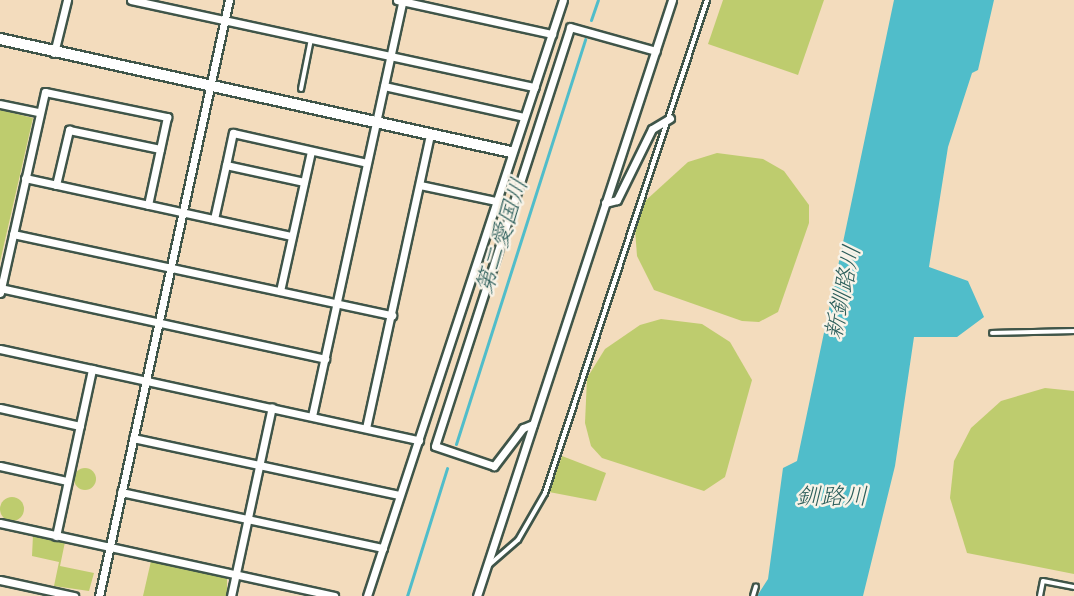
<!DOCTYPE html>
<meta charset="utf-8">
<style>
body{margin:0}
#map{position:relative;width:1074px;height:596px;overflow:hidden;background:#f3dcbd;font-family:Dekko,"Klee One",sans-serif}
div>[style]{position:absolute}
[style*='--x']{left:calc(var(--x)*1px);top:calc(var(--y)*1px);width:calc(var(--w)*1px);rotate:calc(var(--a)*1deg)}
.green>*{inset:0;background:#becc6e}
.round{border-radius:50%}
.water>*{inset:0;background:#50bdca}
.stream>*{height:3px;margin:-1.5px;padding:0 1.5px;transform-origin:1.5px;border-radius:1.5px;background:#50bdca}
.roads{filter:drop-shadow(2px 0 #3f5549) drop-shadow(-2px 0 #3f5549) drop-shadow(0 2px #3f5549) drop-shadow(0 -2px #3f5549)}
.lane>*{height:4px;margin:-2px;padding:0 2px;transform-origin:2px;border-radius:2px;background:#fff}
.street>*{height:7px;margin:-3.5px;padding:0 3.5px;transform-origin:3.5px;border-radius:3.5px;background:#fff}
.secondary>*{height:10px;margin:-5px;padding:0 5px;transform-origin:5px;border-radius:5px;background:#fff}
span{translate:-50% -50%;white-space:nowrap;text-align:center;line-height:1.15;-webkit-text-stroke:5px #f7f3e8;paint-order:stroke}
.water-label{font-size:24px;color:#2b5d5a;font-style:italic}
</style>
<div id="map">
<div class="green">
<i style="clip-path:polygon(723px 0,824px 0,798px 75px,708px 44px)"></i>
<i style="clip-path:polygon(0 110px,33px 118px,0 262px)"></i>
<i style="clip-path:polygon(717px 153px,763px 159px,784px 171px,809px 205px,809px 223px,778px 312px,759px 322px,742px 321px,654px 290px,637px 256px,635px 229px,644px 202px,688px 162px)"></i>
<i style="clip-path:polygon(661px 319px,702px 324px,730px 342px,752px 380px,725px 477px,704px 491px,602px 458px,591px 446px,585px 423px,587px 378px,605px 349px,640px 325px)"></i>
<i style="clip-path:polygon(1045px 388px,1074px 391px,1074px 574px,967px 553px,950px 498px,954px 461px,971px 428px,1001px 401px)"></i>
<i style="clip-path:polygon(562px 456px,606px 473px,596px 501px,549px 492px)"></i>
<i class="round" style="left:74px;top:468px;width:22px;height:22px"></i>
<i class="round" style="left:0;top:497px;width:24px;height:24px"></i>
<i style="clip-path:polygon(33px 535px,65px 542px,60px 566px,94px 573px,89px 591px,54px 586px,59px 562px,32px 556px)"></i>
<i style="clip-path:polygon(151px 561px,227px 578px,227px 596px,143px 596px)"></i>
</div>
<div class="water">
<i style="clip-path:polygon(894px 0,994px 0,978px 70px,972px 73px,948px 147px,929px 267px,968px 281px,984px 317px,957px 337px,914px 337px,895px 466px,863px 596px,757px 596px,768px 579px,783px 468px,797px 461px)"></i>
</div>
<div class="stream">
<i style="--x:591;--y:20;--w:21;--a:-71"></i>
<i style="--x:456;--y:444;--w:425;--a:-72.3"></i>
<i style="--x:407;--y:596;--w:134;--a:-72.6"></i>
</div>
<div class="roads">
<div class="lane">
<i style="--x:301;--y:89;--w:51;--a:-78.7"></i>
<i style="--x:992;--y:333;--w:82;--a:-1.4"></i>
<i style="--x:488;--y:566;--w:40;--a:-41"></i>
<i style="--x:518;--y:540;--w:54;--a:-60.1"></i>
<i style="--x:545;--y:493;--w:519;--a:-71.81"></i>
<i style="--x:753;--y:596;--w:10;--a:-73"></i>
<i style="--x:1040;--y:596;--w:15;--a:-79"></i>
<i style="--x:1043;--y:581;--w:32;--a:11"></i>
</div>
<div class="street">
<i style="--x:131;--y:0;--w:413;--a:12.2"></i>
<i style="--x:397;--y:0;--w:159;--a:12.4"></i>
<i style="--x:54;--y:53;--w:55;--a:-76.2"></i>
<i style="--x:384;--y:86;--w:143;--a:12.5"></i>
<i style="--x:0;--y:104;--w:40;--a:12"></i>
<i style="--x:25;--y:178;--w:273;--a:12.3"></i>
<i style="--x:304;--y:182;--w:80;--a:-167.7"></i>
<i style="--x:226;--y:165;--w:33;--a:-78"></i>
<i style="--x:233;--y:133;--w:137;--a:12.6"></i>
<i style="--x:56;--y:185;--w:57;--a:-76.7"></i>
<i style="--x:69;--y:130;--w:93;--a:11.8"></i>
<i style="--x:420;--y:185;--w:78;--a:11.9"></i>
<i style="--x:605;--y:203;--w:12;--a:-14"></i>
<i style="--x:617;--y:200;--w:79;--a:-63.8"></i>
<i style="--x:652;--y:129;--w:21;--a:-31"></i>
<i style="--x:214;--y:219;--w:55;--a:-77.5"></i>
<i style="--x:13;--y:234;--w:388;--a:12.1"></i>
<i style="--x:0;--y:288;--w:333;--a:12.3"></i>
<i style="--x:280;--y:291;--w:143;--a:-77.5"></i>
<i style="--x:0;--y:293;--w:206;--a:-77.4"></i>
<i style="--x:45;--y:92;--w:125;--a:11.6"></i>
<i style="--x:167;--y:117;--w:90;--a:102.2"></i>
<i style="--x:0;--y:349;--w:429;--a:12.3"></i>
<i style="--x:0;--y:408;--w:82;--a:12.7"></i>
<i style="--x:312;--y:416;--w:426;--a:-77.7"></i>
<i style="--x:533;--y:424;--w:11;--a:158"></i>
<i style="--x:523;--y:428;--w:48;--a:127.3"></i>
<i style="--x:494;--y:466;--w:62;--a:-161.3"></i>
<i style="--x:435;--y:446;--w:440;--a:-72.1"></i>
<i style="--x:570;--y:27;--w:89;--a:15.6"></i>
<i style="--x:366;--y:428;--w:300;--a:-77.7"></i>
<i style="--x:133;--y:438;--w:272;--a:12.1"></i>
<i style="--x:0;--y:466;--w:69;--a:12.6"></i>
<i style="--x:121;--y:492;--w:268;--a:12.1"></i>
<i style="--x:0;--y:523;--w:342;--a:12.3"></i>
<i style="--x:56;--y:536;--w:171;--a:-77.8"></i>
<i style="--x:0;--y:580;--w:76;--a:12.2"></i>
<i style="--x:99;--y:596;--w:610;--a:-77.7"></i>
<i style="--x:231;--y:596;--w:193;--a:-77.8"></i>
<i style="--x:367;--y:596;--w:627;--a:-71.8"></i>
<i style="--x:477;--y:596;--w:627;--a:-71.88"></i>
</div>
<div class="secondary">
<i style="--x:0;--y:39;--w:523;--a:12.47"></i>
</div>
</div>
<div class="water-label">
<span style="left:505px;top:237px;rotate:-72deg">第二愛国川</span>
<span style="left:846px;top:293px;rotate:-78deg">新釧路川</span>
<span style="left:832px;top:500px">釧路川</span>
</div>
</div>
